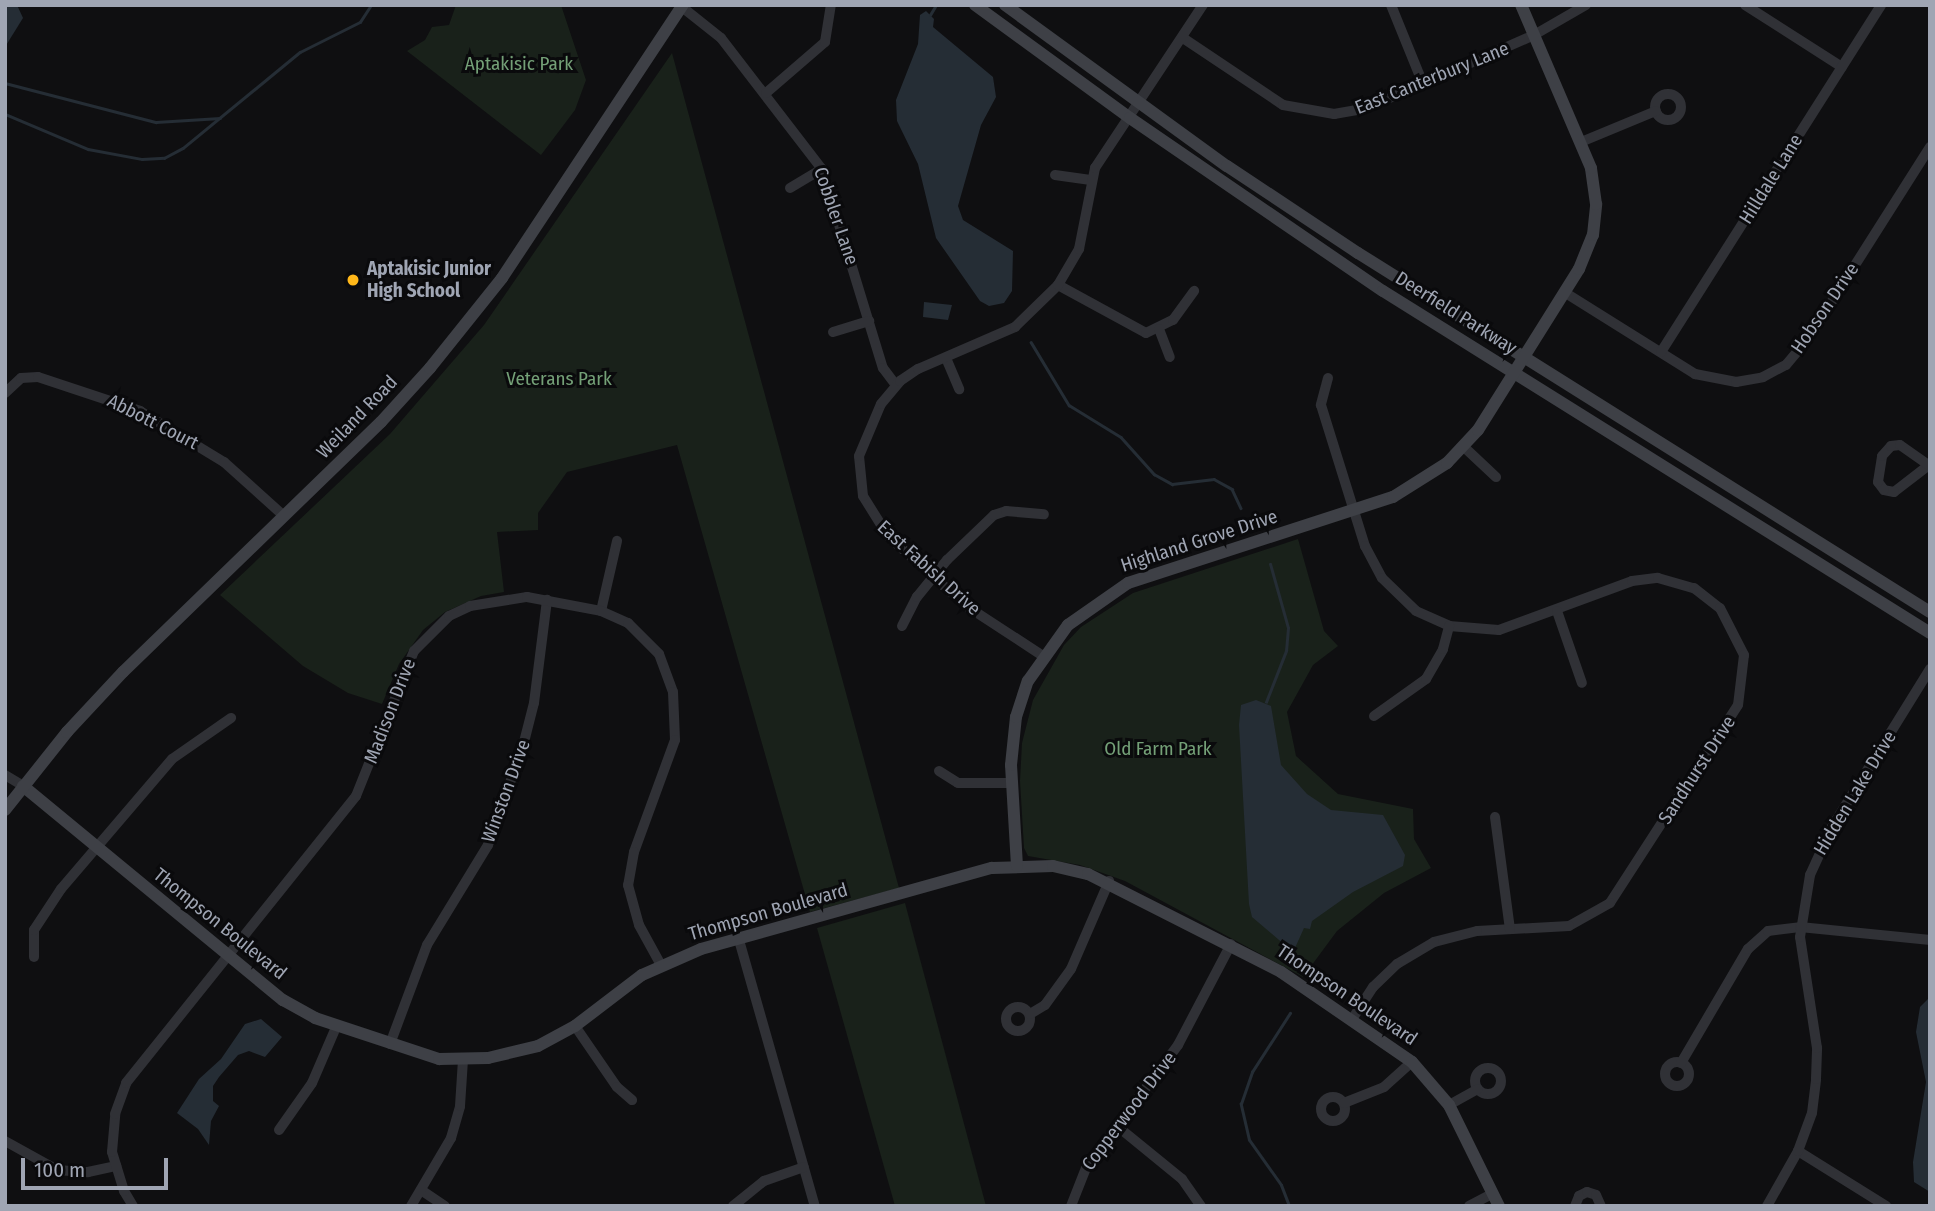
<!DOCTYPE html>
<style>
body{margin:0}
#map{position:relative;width:1935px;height:1211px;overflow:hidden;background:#0f0f11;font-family:"Fira Sans Condensed",sans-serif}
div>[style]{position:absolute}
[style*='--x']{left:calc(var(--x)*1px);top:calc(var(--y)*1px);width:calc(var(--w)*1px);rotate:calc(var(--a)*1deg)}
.green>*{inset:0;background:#19211a}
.water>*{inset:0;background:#252d35}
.stream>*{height:2.5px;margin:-1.25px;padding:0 1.25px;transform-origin:1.25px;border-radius:1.25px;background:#252d35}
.street>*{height:10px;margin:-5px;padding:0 5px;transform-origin:5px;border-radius:5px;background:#303136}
.street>.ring{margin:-5px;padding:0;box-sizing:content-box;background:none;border:10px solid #303136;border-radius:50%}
.secondary>*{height:12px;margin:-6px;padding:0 6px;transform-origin:6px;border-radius:6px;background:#3e4046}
.dots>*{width:19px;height:19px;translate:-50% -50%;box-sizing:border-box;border:4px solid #0a0a0c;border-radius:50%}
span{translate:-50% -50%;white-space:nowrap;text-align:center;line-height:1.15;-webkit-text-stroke:6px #0a0a0c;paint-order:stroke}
.park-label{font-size:19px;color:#74a077}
.street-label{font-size:19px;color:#9fa5b3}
.poi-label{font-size:19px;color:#9fa5b3;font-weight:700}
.left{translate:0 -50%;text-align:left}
.frame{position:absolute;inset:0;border:7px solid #9fa5b3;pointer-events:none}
.scale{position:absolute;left:21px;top:1158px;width:147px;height:32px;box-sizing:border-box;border:4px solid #9fa5b3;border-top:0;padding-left:9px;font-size:21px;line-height:24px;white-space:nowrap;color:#9fa5b3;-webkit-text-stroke:5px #0a0a0c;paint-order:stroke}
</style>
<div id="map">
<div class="green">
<i style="clip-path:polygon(456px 5px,561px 5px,586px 80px,575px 110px,541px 155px,407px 51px,425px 40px,432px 27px,449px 25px)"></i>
<i style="clip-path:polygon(672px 53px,899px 888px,810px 912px,677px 445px,567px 472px,538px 513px,538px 530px,497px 532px,504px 592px,481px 596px,445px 612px,423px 630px,399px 664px,382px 704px,348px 693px,303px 666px,220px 595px,390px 434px,484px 325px)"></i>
<i style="clip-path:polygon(1298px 539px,1324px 631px,1338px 646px,1313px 665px,1287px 712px,1296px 756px,1338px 794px,1413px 809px,1414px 839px,1431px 868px,1384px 893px,1337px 931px,1303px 977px,1125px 881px,1080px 865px,1028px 856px,1024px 848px,1020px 781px,1022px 743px,1033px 700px,1064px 645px,1081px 627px,1133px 593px)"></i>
<i style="clip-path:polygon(905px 903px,986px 1206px,895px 1206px,817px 928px)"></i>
</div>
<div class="water">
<i style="clip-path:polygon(5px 5px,17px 5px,23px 18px,5px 47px)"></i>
<i style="clip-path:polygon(926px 11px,934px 19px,933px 27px,993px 77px,996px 97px,981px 125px,958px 206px,963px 220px,1013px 251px,1012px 291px,1004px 303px,989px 306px,980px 301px,936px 238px,918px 164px,897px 121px,896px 100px,918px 44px,920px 15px)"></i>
<i style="clip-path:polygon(924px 302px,952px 305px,948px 320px,923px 317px)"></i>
<i style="clip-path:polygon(1256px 700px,1271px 706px,1281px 765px,1307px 794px,1331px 810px,1383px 815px,1405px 855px,1403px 866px,1353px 892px,1312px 921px,1310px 929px,1304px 928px,1295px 948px,1286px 946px,1252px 917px,1249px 904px,1239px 725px,1241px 705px)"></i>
<i style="clip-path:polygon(1928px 999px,1930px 999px,1930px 1192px,1914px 1182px,1913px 1162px,1926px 1082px,1916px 1032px,1920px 1007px)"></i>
<i style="clip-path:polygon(261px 1019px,282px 1037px,265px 1057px,249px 1051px,238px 1055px,219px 1077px,213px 1086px,213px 1101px,219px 1106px,211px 1121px,209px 1145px,198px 1129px,177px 1113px,199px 1079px,221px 1059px,245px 1024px)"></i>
</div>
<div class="stream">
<i style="--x:930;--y:15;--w:12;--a:-59"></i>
<i style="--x:5;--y:83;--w:156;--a:14.5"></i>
<i style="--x:156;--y:122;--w:64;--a:-3.6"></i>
<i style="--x:5;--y:114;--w:90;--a:22.9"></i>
<i style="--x:88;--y:149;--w:55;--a:10.5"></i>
<i style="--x:142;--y:159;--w:22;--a:-3"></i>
<i style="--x:164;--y:158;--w:21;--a:-28"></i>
<i style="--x:183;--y:148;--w:151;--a:-39.4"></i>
<i style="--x:300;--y:52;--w:67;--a:-26.6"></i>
<i style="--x:360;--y:22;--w:20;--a:-57"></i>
<i style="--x:1031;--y:342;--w:74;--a:58.9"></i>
<i style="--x:1069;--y:405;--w:61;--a:31.6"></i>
<i style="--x:1121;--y:437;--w:50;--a:48.3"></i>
<i style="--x:1154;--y:474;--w:21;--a:29"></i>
<i style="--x:1172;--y:484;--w:42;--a:-6.8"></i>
<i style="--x:1214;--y:479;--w:21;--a:29"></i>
<i style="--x:1232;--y:489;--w:21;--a:65"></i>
<i style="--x:1266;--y:702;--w:55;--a:-68.6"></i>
<i style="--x:1286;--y:651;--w:23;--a:-85"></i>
<i style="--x:1288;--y:628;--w:66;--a:-105.7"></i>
<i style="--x:1289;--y:1206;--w:22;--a:-111"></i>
<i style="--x:1281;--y:1185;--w:55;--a:-125.4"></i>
<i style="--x:1249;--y:1140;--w:37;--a:-103"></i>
<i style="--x:1241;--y:1104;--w:34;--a:-71"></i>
<i style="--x:1252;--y:1072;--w:70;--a:-57.2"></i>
</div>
<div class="street">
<i style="--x:1391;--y:5;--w:85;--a:67.9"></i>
<i style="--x:1745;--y:5;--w:115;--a:32.6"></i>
<i style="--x:682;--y:7;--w:50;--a:38.5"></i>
<i style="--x:721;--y:38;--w:165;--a:52.4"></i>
<i style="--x:822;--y:169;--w:208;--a:73"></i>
<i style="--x:883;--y:368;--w:21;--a:53"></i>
<i style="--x:1183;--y:38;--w:120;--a:33.8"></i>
<i style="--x:1283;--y:105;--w:52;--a:10"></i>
<i style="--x:1334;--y:114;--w:29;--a:-10"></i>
<i style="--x:1363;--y:109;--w:65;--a:-22.6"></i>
<i style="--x:1423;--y:84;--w:121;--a:-23.8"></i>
<i style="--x:1534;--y:35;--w:60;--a:-30"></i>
<i style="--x:766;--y:93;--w:78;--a:-40.8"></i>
<i style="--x:825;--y:42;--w:37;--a:-81"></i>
<i class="ring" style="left:1655px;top:94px;width:16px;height:16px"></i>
<i style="--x:1581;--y:142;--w:81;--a:-22.5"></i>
<i style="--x:1055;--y:175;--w:36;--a:8"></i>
<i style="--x:790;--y:188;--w:37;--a:-31"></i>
<i style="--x:1058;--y:285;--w:100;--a:28.6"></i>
<i style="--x:1146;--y:333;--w:30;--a:-26"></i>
<i style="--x:1173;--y:320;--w:36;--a:-54"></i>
<i style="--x:1564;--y:292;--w:155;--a:32"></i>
<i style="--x:1695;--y:374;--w:42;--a:11"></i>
<i style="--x:1736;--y:382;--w:27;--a:-10"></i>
<i style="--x:1763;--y:377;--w:26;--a:-28"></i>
<i style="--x:1786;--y:365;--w:38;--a:-50"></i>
<i style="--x:1810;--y:336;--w:224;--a:-57.6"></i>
<i style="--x:1159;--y:329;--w:30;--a:69"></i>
<i style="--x:833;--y:332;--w:38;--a:-17"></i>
<i style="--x:1661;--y:352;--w:411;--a:-57.6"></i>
<i style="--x:946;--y:358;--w:34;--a:67"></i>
<i style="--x:1328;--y:378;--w:28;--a:105"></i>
<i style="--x:1321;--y:405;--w:148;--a:72.7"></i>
<i style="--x:1365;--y:546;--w:36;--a:62"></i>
<i style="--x:1382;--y:578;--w:47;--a:44.1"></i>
<i style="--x:1416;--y:611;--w:36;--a:24"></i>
<i style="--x:1449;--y:626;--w:50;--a:4.6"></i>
<i style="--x:1499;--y:630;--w:142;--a:-20.2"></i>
<i style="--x:1632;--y:581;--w:26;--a:-7"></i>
<i style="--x:1658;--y:578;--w:37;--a:16"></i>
<i style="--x:1694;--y:588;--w:33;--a:38"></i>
<i style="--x:1720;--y:608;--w:53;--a:62.9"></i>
<i style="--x:1744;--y:655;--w:50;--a:96.8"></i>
<i style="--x:1738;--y:705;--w:236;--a:122.9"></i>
<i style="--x:1610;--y:903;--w:47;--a:150.7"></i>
<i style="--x:1569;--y:926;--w:92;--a:176.9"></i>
<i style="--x:1477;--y:931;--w:44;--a:165.7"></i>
<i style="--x:1434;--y:942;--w:43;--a:149.3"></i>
<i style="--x:1397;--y:964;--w:33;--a:136"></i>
<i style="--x:1373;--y:987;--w:38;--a:123"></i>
<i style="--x:5;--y:393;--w:22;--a:-43"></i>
<i style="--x:21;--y:378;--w:17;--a:-3"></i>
<i style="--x:38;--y:377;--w:108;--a:18.4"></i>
<i style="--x:140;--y:411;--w:98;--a:31.3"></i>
<i style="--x:224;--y:462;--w:81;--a:42"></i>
<i style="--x:1464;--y:447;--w:44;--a:43.2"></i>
<i style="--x:1929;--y:465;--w:44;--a:142.4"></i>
<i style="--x:1894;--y:492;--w:10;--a:-169"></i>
<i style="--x:1884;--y:490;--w:10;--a:-127"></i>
<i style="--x:1878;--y:482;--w:26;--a:-81"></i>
<i style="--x:1882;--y:456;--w:13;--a:-48"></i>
<i style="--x:1891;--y:446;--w:9;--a:-6"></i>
<i style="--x:1900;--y:445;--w:37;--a:35"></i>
<i style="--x:601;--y:611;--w:72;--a:-77.1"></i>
<i style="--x:1557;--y:611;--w:76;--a:70.9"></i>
<i style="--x:902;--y:626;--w:33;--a:-63"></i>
<i style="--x:917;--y:597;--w:48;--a:-51"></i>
<i style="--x:947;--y:560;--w:65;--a:-43.8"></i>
<i style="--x:994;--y:515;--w:13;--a:-18"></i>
<i style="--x:1006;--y:511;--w:38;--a:5"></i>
<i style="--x:1043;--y:656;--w:93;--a:-146.8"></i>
<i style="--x:965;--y:605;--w:103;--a:-138.1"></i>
<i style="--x:888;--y:536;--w:47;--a:-122"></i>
<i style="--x:863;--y:496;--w:40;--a:-95.7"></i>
<i style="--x:859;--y:456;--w:56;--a:-67.1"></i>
<i style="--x:881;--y:404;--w:30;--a:-50"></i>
<i style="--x:900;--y:381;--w:22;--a:-34"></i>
<i style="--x:918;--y:369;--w:106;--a:-23.4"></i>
<i style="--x:1015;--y:327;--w:60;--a:-44.3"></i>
<i style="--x:1058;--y:285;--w:42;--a:-59.7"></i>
<i style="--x:1079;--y:249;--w:83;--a:-78.8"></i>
<i style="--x:1095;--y:168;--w:196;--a:-56.5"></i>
<i style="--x:1374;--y:716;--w:64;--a:-35.4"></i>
<i style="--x:1426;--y:679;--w:34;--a:-60"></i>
<i style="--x:1443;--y:649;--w:24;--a:-75"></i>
<i style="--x:939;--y:771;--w:22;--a:32"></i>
<i style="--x:958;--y:783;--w:54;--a:0"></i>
<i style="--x:5;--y:775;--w:21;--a:31"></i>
<i style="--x:1495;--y:817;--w:113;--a:82.4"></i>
<i style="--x:739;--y:940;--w:277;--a:74.1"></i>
<i style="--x:34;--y:957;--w:27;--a:-90"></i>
<i style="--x:34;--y:930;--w:49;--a:-56.6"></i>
<i style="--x:61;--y:889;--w:171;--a:-49.5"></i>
<i style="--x:172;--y:759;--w:72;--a:-34.8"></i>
<i class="ring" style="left:1006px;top:1007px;width:14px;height:14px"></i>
<i style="--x:1030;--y:1014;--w:17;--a:-31"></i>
<i style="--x:1045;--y:1005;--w:44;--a:-54.2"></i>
<i style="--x:1071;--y:969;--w:96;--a:-66.6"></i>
<i style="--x:575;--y:1026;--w:74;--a:55.5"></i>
<i style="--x:617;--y:1087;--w:20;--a:41"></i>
<i style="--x:390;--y:1044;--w:106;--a:-69.5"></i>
<i style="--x:427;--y:945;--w:117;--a:-58.6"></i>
<i style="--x:488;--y:845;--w:105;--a:-70.5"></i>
<i style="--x:523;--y:746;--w:44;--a:-75.7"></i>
<i style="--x:534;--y:703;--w:104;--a:-82.8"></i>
<i class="ring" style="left:1665px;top:1062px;width:14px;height:14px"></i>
<i style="--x:1681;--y:1063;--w:132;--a:-59.6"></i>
<i style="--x:1748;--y:949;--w:27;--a:-42"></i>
<i style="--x:1768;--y:931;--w:32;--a:-7"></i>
<i style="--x:1800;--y:927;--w:131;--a:5.7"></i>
<i class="ring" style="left:1475px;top:1068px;width:16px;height:16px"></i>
<i class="ring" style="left:1321px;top:1097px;width:14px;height:14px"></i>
<i style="--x:1344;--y:1103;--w:43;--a:-21.8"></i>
<i style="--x:1384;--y:1087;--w:38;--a:-42"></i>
<i style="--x:1449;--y:1105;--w:33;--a:-29"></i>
<i style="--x:1117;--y:1126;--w:84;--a:39.2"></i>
<i style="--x:1182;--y:1179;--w:33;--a:55"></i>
<i style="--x:279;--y:1130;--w:57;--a:-54.9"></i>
<i style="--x:312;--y:1083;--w:63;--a:-66.7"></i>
<i style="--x:5;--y:1141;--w:60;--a:29.1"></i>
<i style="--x:57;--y:1170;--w:31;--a:4"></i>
<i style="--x:88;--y:1172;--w:29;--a:-12"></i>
<i style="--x:1798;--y:1151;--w:104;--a:32"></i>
<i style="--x:421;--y:1190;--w:29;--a:34"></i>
<i style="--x:133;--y:1206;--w:17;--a:-121"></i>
<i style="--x:124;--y:1191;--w:41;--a:-107.1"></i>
<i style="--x:112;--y:1152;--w:38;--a:-85"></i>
<i style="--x:115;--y:1114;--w:33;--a:-70"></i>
<i style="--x:126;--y:1083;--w:368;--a:-51.3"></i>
<i style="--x:356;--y:796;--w:156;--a:-68.2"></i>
<i style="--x:414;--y:651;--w:49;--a:-45"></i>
<i style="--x:449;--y:616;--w:23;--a:-25"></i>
<i style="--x:470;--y:606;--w:58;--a:-9"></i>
<i style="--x:527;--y:597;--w:75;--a:10.7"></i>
<i style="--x:601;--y:611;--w:30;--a:24"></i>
<i style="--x:628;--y:623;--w:44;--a:45"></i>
<i style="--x:659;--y:654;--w:40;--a:69.8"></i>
<i style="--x:673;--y:692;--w:48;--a:87.6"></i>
<i style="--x:675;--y:740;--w:119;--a:110.1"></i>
<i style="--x:634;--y:852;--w:34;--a:100"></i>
<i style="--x:628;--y:885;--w:41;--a:74.6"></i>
<i style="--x:639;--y:925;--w:46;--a:61.2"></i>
<i style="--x:411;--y:1206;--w:79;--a:-59.5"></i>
<i style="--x:451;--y:1138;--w:33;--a:-74"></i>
<i style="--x:460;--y:1106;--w:46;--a:-86.3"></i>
<i style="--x:733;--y:1206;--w:40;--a:-39"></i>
<i style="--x:764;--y:1181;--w:42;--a:-19.3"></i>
<i style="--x:1071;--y:1206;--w:41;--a:-68.5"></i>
<i style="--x:1086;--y:1168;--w:154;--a:-53.2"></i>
<i style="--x:1178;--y:1045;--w:114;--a:-62.3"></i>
<i style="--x:1469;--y:1206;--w:27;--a:-28"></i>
<i style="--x:1575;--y:1206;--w:11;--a:-68"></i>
<i style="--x:1579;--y:1196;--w:9;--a:-27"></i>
<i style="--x:1587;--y:1192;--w:9;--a:18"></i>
<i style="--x:1596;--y:1195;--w:12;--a:66"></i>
<i style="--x:1767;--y:1206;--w:63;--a:-60.6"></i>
<i style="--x:1798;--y:1151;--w:40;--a:-69.8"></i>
<i style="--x:1812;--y:1113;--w:34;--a:-83"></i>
<i style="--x:1816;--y:1079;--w:31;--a:-88"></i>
<i style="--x:1817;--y:1048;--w:112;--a:-98.7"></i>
<i style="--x:1800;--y:937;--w:63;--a:-80.8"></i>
<i style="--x:1810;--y:875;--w:53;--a:-65.4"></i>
<i style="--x:1832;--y:827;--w:186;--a:-58.2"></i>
</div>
<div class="secondary">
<i style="--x:975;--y:5;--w:192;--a:36.1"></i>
<i style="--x:1130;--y:118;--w:306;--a:34.4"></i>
<i style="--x:1383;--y:291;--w:645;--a:32.01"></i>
<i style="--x:1005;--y:5;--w:274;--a:36"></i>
<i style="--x:1227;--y:166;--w:157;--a:33.6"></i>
<i style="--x:1358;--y:253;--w:675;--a:32.11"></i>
<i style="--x:23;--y:786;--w:337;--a:39.5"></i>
<i style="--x:283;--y:1000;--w:37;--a:29"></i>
<i style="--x:315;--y:1018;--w:131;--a:18.3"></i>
<i style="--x:439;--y:1059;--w:49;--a:-1.2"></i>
<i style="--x:488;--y:1058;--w:51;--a:-13.5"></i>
<i style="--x:538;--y:1046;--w:42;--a:-28.4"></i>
<i style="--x:575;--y:1026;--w:84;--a:-37.3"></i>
<i style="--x:642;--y:975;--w:64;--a:-23.8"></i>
<i style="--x:701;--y:949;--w:302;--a:-15.6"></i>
<i style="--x:992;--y:868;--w:61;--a:-1.9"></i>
<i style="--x:1053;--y:866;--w:36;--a:13"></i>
<i style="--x:1088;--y:874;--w:216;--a:26.9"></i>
<i style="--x:1281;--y:972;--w:159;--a:34.5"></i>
<i style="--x:1412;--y:1062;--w:57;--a:49.3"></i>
<i style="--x:1449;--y:1105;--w:113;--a:63.7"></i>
<i style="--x:5;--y:810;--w:100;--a:-51.5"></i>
<i style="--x:67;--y:732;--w:82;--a:-47"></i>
<i style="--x:123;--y:672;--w:359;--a:-44.1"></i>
<i style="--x:381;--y:422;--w:73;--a:-47.8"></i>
<i style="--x:430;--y:368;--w:115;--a:-51.3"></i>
<i style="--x:502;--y:278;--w:328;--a:-56.5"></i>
<i style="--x:1017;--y:866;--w:101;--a:-93.4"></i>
<i style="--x:1011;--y:765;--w:48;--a:-84.1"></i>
<i style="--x:1016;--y:717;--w:38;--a:-72"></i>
<i style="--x:1028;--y:681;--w:69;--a:-54.5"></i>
<i style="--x:1068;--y:625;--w:73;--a:-35"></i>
<i style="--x:1128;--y:583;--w:279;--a:-18"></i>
<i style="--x:1393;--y:497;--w:64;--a:-32.2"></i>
<i style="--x:1447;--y:463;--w:45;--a:-46.8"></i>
<i style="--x:1478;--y:430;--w:190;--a:-57.9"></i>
<i style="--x:1579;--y:269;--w:37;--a:-68"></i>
<i style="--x:1593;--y:235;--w:31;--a:-84"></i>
<i style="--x:1596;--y:204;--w:36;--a:-98"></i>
<i style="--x:1591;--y:168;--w:177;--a:-113.2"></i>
</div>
<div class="dots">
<i style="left:353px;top:280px;background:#ffb719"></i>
</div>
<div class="park-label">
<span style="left:519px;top:64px">Aptakisic Park</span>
<span style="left:559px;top:379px">Veterans Park</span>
<span style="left:1158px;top:749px">Old Farm Park</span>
</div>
<div class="street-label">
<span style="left:1432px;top:78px;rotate:-22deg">East Canterbury Lane</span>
<span style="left:1771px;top:179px;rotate:-58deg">Hilldale Lane</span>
<span style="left:836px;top:216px;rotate:71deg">Cobbler Lane</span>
<span style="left:1825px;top:308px;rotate:-56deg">Hobson Drive</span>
<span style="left:1456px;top:313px;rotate:32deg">Deerfield Parkway</span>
<span style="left:357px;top:417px;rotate:-46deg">Weiland Road</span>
<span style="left:153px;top:422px;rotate:27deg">Abbott Court</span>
<span style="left:1199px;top:541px;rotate:-18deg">Highland Grove Drive</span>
<span style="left:929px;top:568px;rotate:42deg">East Fabish Drive</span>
<span style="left:390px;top:711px;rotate:-69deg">Madison Drive</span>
<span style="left:1697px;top:770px;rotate:-57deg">Sandhurst Drive</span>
<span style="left:506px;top:791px;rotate:-70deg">Winston Drive</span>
<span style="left:1855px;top:793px;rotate:-59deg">Hidden Lake Drive</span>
<span style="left:768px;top:912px;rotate:-16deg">Thompson Boulevard</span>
<span style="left:220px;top:924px;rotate:39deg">Thompson Boulevard</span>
<span style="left:1347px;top:995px;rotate:34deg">Thompson Boulevard</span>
<span style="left:1129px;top:1111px;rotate:-53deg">Copperwood Drive</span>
</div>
<div class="poi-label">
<span class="left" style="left:367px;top:280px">Aptakisic Junior<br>High School</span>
</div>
<div class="frame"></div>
<div class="scale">100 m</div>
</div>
